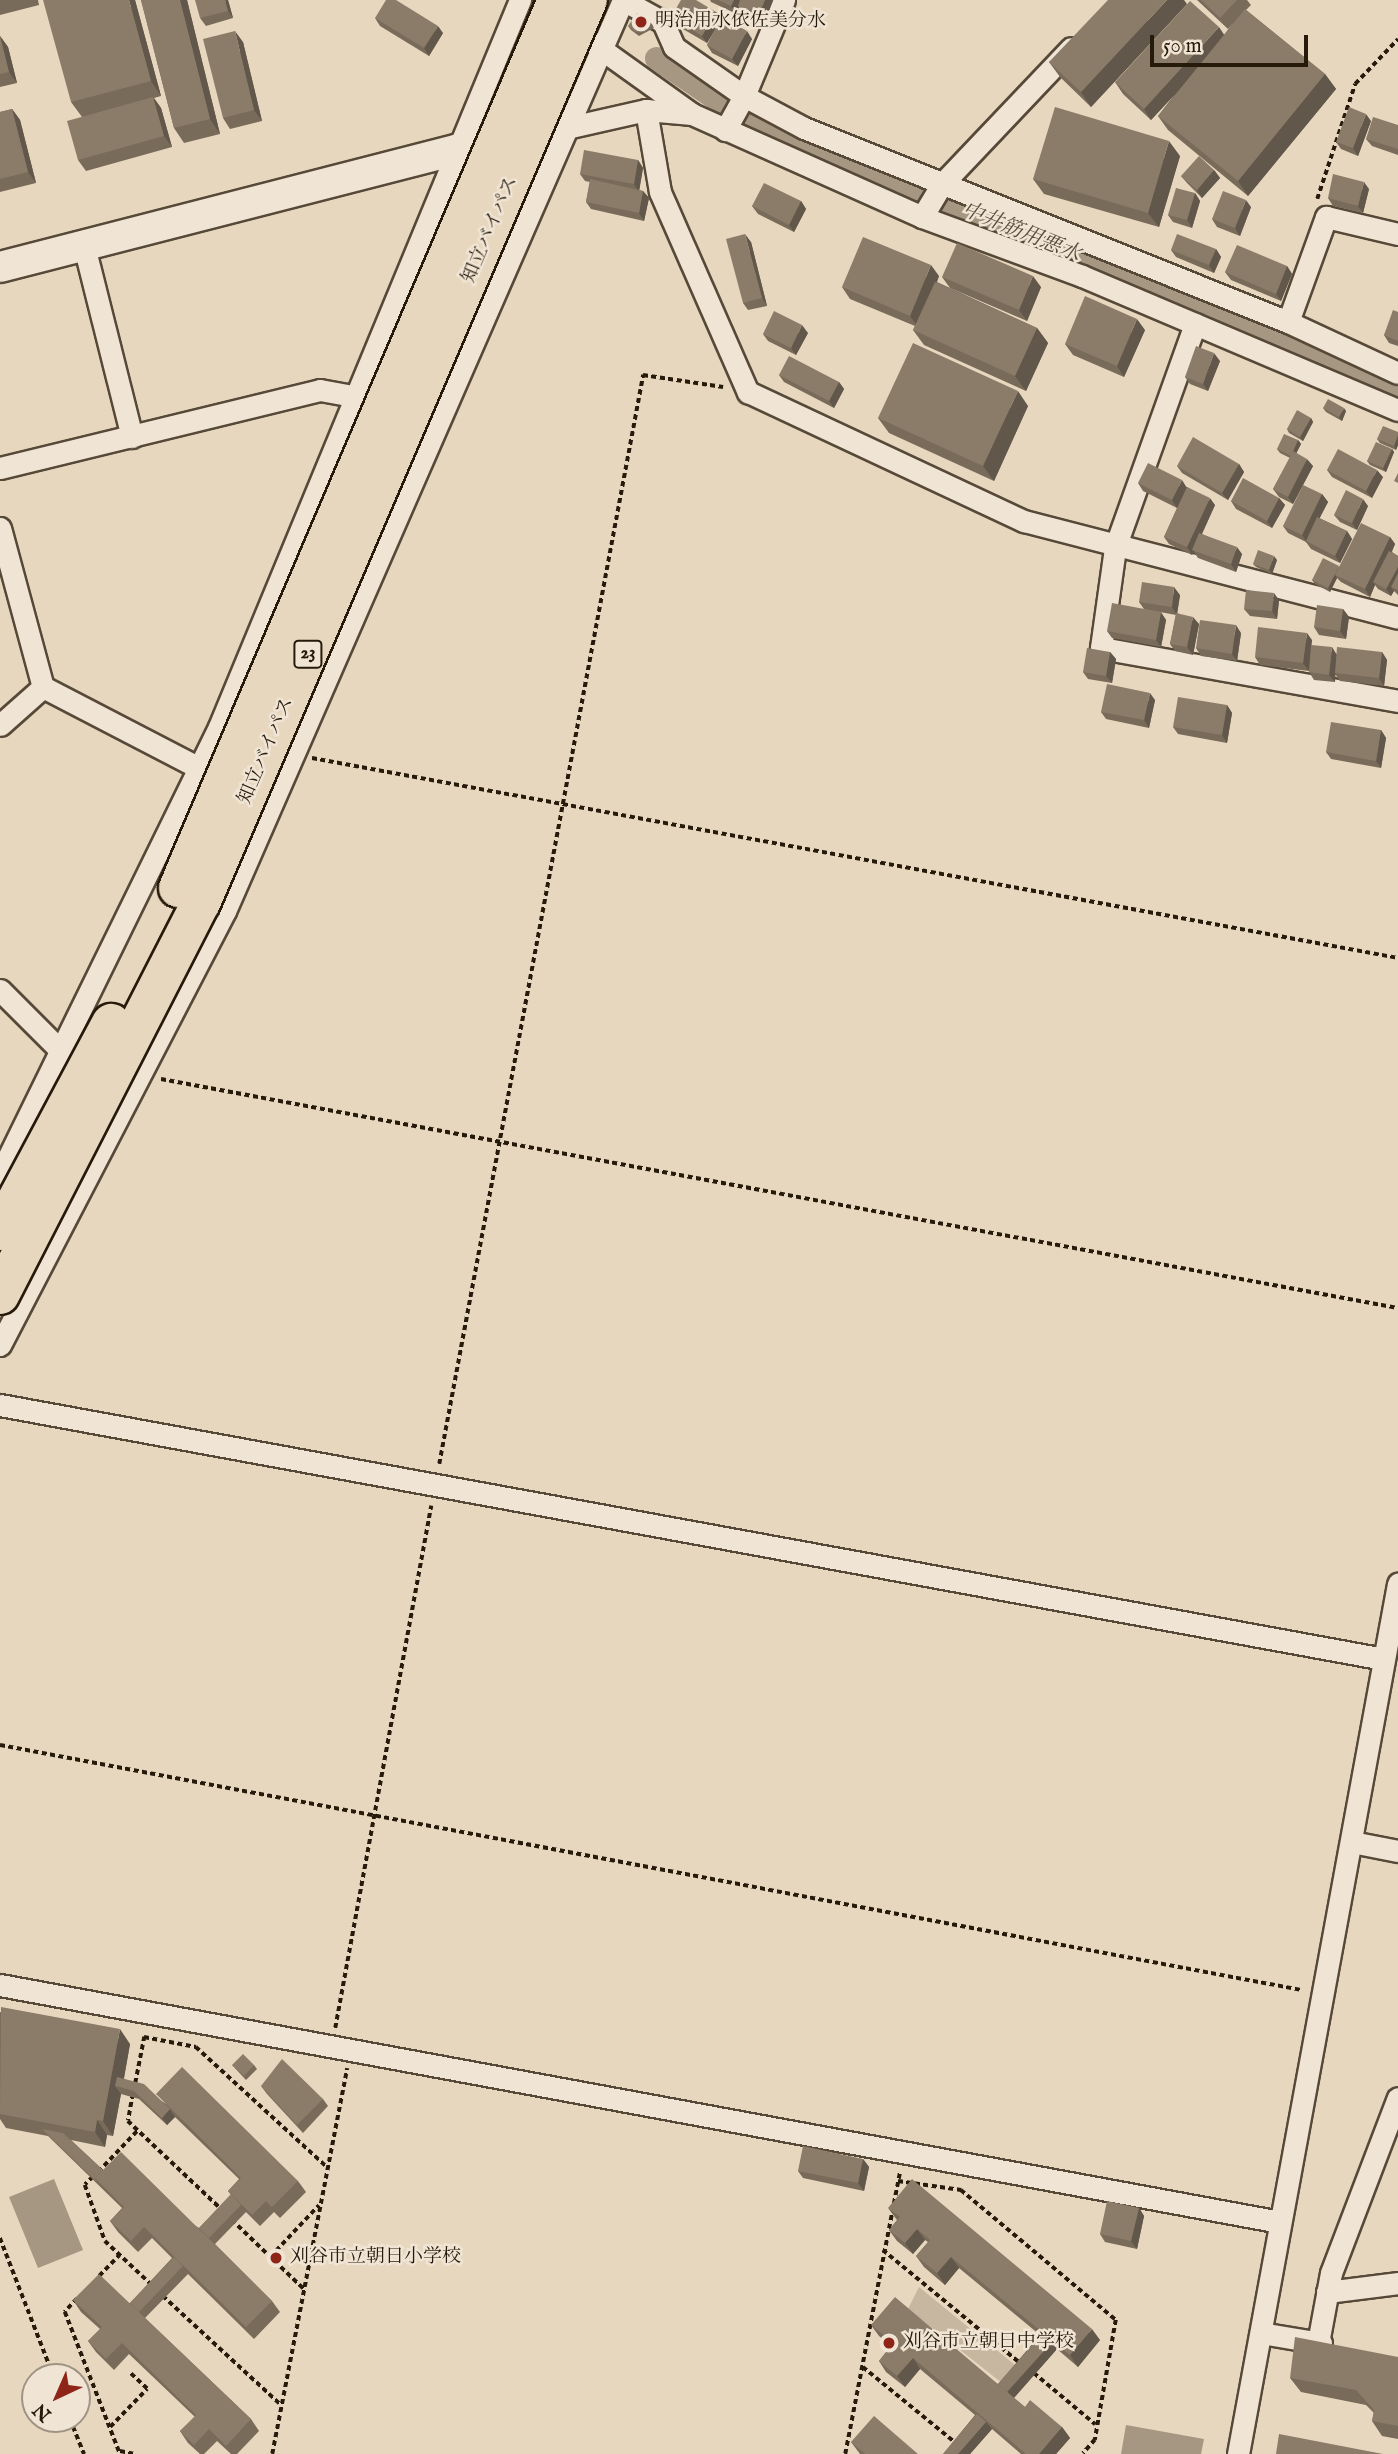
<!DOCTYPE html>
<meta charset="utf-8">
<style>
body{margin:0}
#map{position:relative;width:1398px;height:2454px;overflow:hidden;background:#e8d7bf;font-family:"IM FELL English","Noto Serif JP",serif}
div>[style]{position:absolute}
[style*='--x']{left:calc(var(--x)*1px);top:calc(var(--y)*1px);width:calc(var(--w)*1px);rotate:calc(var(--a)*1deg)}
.green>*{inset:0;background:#c7b7a0}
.water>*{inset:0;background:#a69782}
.canal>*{height:23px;margin:-11.5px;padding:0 11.5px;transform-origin:11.5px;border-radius:11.5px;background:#a69782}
.path>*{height:3.5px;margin-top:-1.75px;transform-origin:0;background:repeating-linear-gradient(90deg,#261a0b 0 5px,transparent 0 8.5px)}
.roads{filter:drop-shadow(2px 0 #564938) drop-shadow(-2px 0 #564938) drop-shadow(0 2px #564938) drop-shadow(0 -2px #564938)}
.street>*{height:21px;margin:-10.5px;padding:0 10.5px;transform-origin:10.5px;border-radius:10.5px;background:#f0e5d5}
.secondary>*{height:30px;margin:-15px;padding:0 15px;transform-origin:15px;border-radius:15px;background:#f0e5d5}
.bridges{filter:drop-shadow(2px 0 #261a0b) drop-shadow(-2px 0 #261a0b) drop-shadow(0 2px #261a0b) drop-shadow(0 -2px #261a0b)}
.highway-bridge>*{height:38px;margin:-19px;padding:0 19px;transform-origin:19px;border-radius:19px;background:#e8d7bf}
.wall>*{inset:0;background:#786b5a}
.shaded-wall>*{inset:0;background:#61574a}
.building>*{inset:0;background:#8b7c69}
.dots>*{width:19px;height:19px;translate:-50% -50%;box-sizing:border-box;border:4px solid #f0e5d5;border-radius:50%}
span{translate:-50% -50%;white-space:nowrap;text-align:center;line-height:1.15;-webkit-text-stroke:5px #f0e5d5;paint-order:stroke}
.shield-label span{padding:2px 5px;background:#f0e5d5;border:2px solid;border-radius:5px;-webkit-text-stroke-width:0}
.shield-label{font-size:18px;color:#261a0b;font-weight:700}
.poi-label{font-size:19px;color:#261a0b}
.left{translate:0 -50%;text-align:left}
.street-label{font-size:19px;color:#261a0b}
.water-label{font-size:21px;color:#594c3b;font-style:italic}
.north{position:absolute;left:21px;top:2363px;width:70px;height:70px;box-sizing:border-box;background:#f0e5d5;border:2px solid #9f9484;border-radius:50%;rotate:224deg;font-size:19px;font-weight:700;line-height:28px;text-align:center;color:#261a0b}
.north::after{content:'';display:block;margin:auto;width:24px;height:32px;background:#8f2418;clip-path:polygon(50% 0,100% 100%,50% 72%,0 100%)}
.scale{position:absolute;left:1150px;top:35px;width:158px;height:32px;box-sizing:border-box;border:4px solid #261a0b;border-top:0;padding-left:9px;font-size:21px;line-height:24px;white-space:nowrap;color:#261a0b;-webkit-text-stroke:5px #f0e5d5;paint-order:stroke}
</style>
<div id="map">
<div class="green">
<i style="clip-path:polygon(919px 2287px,1015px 2365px,1002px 2383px,908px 2309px)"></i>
</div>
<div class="water">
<i style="clip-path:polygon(54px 2179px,83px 2250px,38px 2268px,9px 2197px)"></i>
<i style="clip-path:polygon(1126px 2425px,1204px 2439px,1201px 2454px,1121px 2454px)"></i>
</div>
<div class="canal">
<i style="--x:656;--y:58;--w:99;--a:34.3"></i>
<i style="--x:738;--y:114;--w:72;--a:25.5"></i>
<i style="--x:803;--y:145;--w:642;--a:22.05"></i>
</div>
<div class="path">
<i style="--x:1317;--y:199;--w:121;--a:-71.7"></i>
<i style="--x:1355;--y:84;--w:62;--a:-46.3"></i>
<i style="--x:312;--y:758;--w:1104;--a:10.43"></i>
<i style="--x:161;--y:1079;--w:1258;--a:10.49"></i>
<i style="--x:439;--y:1464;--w:1108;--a:-79.39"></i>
<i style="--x:643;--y:375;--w:81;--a:8.5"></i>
<i style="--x:0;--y:1745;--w:1325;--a:10.66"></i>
<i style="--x:335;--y:2028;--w:531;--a:-79.58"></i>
<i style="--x:135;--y:2083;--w:47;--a:-78.9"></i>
<i style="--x:144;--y:2037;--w:53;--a:10.9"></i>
<i style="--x:196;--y:2047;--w:179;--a:42.5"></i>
<i style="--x:133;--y:2094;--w:27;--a:100"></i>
<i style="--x:128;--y:2121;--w:129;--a:43.4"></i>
<i style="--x:98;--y:2172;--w:58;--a:-46.4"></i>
<i style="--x:93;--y:2177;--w:11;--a:135"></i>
<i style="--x:85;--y:2185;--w:59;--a:70.3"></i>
<i style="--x:105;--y:2241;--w:66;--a:43.2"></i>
<i style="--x:898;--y:2181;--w:64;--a:8.1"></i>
<i style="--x:961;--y:2190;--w:202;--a:40"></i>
<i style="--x:1116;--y:2320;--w:122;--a:99.9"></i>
<i style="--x:1095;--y:2440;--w:18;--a:131"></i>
<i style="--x:232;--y:2220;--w:100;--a:43.8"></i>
<i style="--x:0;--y:2238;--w:149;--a:68.8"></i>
<i style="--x:883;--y:2250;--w:176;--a:39.5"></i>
<i style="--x:270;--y:2257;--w:71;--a:-46.7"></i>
<i style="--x:99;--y:2276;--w:29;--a:-46"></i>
<i style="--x:163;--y:2296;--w:161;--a:42.7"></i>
<i style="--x:77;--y:2299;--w:18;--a:133"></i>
<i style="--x:65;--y:2312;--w:152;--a:68.8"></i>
<i style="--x:863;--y:2367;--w:122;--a:39.3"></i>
<i style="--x:1034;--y:2373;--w:80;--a:39.9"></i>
<i style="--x:70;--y:2419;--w:38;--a:68"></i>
<i style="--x:110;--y:2427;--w:53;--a:-45.8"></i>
<i style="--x:147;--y:2389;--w:23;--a:-137"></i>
<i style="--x:120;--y:2451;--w:15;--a:11"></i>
<i style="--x:272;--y:2454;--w:393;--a:-79"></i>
<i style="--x:845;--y:2454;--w:288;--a:-79"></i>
</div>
<div class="roads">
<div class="street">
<i style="--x:784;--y:0;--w:104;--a:112.6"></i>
<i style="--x:744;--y:96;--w:68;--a:28.1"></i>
<i style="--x:804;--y:128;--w:521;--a:21.84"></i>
<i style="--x:1288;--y:322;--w:121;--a:24.9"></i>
<i style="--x:590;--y:41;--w:125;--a:35.6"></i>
<i style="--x:646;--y:110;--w:83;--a:80.3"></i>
<i style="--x:660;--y:192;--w:219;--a:66.3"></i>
<i style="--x:748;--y:392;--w:305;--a:25.1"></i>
<i style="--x:1024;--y:521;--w:386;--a:14.5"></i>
<i style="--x:562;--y:129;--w:86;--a:-12.7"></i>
<i style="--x:646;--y:110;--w:46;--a:5"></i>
<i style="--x:692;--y:114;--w:252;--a:24.1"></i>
<i style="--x:922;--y:217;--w:171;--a:20.2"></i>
<i style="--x:1082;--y:276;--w:343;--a:23"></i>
<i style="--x:922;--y:217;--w:39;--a:-59"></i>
<i style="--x:942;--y:184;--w:187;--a:-46.5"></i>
<i style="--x:84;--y:246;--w:197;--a:75.9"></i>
<i style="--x:1288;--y:322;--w:112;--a:-70.1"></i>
<i style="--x:1326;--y:217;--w:74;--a:13.3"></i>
<i style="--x:1195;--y:324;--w:238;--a:109.7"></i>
<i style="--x:1115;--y:548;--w:101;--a:98"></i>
<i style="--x:1101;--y:648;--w:302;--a:10.1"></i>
<i style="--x:0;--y:468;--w:329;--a:-13.7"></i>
<i style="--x:320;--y:390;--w:50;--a:10.4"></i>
<i style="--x:0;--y:528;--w:165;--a:74.9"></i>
<i style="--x:43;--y:687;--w:57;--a:138.5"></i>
<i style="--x:43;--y:687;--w:176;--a:27.4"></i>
<i style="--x:0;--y:990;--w:91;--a:45"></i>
<i style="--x:0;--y:1174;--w:498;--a:-63.9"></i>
<i style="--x:219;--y:727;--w:787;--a:-67.51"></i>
<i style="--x:0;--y:1345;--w:489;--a:-62.6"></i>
<i style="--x:225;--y:911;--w:994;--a:-66.4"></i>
<i style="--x:623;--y:0;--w:46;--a:28.8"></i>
<i style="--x:663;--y:22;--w:27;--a:66"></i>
<i style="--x:674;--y:47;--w:85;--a:35"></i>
<i style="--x:744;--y:96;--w:39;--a:119"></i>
<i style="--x:0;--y:1405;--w:1407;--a:10.4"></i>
<i style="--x:1352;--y:1842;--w:47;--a:11.1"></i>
<i style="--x:0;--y:1985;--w:1302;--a:10.49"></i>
<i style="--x:1327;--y:2292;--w:72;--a:-7.2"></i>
<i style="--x:1261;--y:2333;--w:61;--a:9.5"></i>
<i style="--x:1318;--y:2343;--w:71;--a:-79.5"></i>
<i style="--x:1331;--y:2273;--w:187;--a:-69.1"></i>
<i style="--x:1238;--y:2454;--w:885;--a:-79.58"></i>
</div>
<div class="secondary">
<i style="--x:0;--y:267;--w:474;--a:-14.4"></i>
<i style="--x:459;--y:149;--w:105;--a:-11"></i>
</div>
</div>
<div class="bridges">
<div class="highway-bridge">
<i style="--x:178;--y:888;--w:965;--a:-66.89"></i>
<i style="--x:0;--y:1231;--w:236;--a:-61.9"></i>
<i style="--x:0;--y:1295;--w:441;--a:-62.9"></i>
<i style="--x:201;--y:903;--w:982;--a:-66.8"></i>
</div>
</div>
<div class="wall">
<i style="clip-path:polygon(0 0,38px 0,39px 5px,0 15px)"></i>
<i style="clip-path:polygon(135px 0,161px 96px,154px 98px,161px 108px,172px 147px,86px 171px,78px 160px,82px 117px,71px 102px)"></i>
<i style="clip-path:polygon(141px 0,187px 0,220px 134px,184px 143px,174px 128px)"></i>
<i style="clip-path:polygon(228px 0,233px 18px,206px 26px,200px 18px)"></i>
<i style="clip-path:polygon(710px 0,773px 0,765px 21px,743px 13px,739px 8px,737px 14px,711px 2px)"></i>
<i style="clip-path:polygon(1197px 0,1247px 0,1251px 5px,1246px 10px,1325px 74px,1336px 89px,1248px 196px,1168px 130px,1158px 116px,1175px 94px,1151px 120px,1123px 94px,1115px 82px,1224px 35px,1233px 23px,1228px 29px)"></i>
<i style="clip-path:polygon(1187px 4px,1091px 107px,1060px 77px,1049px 62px)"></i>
<i style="clip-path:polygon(716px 12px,721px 19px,752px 39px,738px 66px,712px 53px,707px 45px,715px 30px,707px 43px,676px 25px,671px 17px)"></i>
<i style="clip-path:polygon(375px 18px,443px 33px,429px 56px,380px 26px)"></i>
<i style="clip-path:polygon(652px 24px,654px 28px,639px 36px,631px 30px,628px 26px)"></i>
<i style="clip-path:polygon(0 36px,8px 47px,17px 83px,0 87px)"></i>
<i style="clip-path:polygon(243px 42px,262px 121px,230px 129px,223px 118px)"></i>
<i style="clip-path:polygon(12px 109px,20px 120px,36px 183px,0 192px,0 112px)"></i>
<i style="clip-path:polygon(1371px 121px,1358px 156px,1341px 149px,1336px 142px)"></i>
<i style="clip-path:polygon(1398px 125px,1398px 155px,1372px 146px,1366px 139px)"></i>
<i style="clip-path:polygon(1180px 156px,1159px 227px,1044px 194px,1033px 179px)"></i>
<i style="clip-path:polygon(638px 160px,643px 168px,639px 190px,643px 191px,649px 198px,644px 221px,591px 209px,586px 202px,590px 182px,585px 181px,580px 174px)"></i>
<i style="clip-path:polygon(1214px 170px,1220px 178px,1202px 198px,1187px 183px,1181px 176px)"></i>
<i style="clip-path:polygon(1369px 189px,1363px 213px,1333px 206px,1328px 198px)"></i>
<i style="clip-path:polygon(1195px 193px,1200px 201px,1192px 228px,1173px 222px,1168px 215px)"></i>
<i style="clip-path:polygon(801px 201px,806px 209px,794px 232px,758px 214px,752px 206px)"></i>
<i style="clip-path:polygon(1251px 207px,1240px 236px,1217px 227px,1212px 219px)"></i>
<i style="clip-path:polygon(751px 242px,767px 306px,748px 310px,743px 303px)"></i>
<i style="clip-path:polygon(1216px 249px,1221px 257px,1214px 273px,1176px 257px,1171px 250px)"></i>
<i style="clip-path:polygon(1287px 266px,1292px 274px,1281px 301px,1231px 280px,1225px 272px)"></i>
<i style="clip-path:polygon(939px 276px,937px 282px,1037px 328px,1048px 343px,1026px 391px,924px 345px,913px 330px,915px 326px,850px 299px,842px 287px)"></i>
<i style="clip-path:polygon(942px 277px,1041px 287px,1027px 321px,950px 288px)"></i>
<i style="clip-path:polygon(1398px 312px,1398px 346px,1389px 343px,1384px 335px)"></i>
<i style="clip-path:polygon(1145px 330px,1124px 377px,1073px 355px,1065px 344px)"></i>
<i style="clip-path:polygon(808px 333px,796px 355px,768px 341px,763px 334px)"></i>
<i style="clip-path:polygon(1220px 361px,1208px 391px,1190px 384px,1185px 377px)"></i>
<i style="clip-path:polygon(779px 375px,839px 382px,844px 389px,834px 408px,784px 382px)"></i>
<i style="clip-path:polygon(1028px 406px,994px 481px,889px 433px,878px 418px)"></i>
<i style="clip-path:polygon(1323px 408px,1346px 411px,1342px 421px,1326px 412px)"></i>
<i style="clip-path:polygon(1311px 418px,1313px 422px,1303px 441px,1289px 433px,1287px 429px)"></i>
<i style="clip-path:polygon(1398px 432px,1398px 445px,1396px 450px,1380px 443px,1377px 439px)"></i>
<i style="clip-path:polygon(1298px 440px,1301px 444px,1296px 453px,1313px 466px,1293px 504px,1279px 497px,1273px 489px,1290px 458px,1280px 453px,1277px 449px)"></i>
<i style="clip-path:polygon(1392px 449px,1394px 452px,1386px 472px,1370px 465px,1367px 461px)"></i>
<i style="clip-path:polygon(1239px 464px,1244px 472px,1228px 500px,1182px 473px,1177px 466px)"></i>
<i style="clip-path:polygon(1327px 470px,1383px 477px,1372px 498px,1332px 477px)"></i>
<i style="clip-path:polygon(1138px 483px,1187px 487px,1215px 505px,1202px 534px,1242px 554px,1236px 572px,1198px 558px,1194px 552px,1192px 555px,1169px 544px,1164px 537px,1177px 508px,1143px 491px)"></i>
<i style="clip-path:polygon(1322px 494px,1328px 502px,1319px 518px,1347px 531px,1352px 539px,1340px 563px,1311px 549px,1306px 542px,1288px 533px,1283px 526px)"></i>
<i style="clip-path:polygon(1279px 498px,1285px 505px,1272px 528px,1236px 509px,1231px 501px)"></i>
<i style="clip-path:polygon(1368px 506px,1357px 530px,1340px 522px,1334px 515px)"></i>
<i style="clip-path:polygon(1390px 537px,1395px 544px,1392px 552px,1398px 556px,1398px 595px,1394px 591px,1391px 596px,1378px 589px,1375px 585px,1370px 597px,1341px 582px,1337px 578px,1330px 592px,1315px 584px,1312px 580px,1339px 567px)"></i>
<i style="clip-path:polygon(1277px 560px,1272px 574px,1256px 567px,1253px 564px)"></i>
<i style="clip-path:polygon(1180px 595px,1177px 613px,1199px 624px,1193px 655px,1175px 651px,1170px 644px,1176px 615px,1160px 612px,1166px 620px,1161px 647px,1112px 638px,1107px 631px,1144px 609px,1139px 602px)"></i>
<i style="clip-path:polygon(1279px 600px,1277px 619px,1250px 616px,1244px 609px)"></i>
<i style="clip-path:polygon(1343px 609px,1349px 617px,1346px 639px,1319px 635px,1314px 627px)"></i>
<i style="clip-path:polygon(1241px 633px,1237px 661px,1201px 656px,1196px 648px)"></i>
<i style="clip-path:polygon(1312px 640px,1311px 645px,1337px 654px,1382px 652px,1387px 660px,1384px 686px,1340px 681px,1335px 674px,1335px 682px,1314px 680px,1309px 672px,1309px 671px,1260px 665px,1255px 657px)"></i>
<i style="clip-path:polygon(1110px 652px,1116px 659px,1112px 683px,1088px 679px,1083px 672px)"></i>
<i style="clip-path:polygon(1155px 700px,1149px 728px,1106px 719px,1101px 712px)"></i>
<i style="clip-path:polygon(1227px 705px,1232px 713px,1227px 743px,1178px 734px,1173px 727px)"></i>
<i style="clip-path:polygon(1381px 730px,1386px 738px,1381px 768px,1331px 759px,1326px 752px)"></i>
<i style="clip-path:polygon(evenodd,0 2012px,130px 2044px,124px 2079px,298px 2181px,306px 2192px,280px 2218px,274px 2212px,260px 2226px,245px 2211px,246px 2212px,215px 2244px,272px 2301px,280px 2312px,254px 2339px,188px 2274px,145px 2318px,251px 2419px,259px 2431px,237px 2454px,231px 2454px,217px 2441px,204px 2454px,200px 2454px,188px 2443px,180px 2431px,195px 2417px,129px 2354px,114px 2370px,96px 2352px,88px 2341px,100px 2329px,81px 2312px,73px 2300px,130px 2303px,172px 2258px,152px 2238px,138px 2252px,118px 2232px,110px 2221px,122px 2208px,48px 2136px,6px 2128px,0 2119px,0 2012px,121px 2094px,139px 2099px,167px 2125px,175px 2117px,239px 2179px,228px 2191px,231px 2195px,199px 2228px,103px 2170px,71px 2140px,105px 2147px,107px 2135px,113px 2136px,121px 2094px)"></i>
<i style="clip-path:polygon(232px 2065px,254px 2065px,257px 2069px,246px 2080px)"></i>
<i style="clip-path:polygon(261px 2086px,323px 2099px,328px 2106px,303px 2133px,267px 2094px)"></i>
<i style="clip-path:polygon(863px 2159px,869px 2167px,864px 2191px,803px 2178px,798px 2171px)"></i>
<i style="clip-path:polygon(888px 2208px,1100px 2340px,1078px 2367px,1057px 2349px,1014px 2398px,1025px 2407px,1062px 2427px,1070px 2438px,1056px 2454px,1021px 2454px,992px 2429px,970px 2454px,943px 2454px,975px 2415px,920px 2369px,905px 2387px,886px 2372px,879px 2361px,891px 2346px,879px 2336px,871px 2325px,998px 2384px,1040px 2335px,959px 2268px,945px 2285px,924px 2267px,916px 2256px,928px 2242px,925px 2240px,913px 2254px,897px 2241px,889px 2230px,897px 2220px)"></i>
<i style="clip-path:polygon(1139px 2208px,1144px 2216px,1137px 2249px,1105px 2242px,1100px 2234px)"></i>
<i style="clip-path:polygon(1398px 2357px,1398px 2439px,1382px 2436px,1372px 2421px,1374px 2413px,1366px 2405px,1301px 2392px,1290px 2378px)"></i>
<i style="clip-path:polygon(851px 2442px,918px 2454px,860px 2454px)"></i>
</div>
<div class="shaded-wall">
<i style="clip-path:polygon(129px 0,135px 0,161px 96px,151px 81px)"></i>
<i style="clip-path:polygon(180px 0,187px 0,220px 134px,210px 119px)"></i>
<i style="clip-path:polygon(225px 0,228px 0,233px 18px,228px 11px)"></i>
<i style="clip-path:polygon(734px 0,743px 0,738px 6px,739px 8px,737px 14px,731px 6px)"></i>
<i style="clip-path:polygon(765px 0,773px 0,765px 21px,759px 14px)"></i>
<i style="clip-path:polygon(1167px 0,1184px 0,1187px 4px,1091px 107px,1081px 92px)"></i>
<i style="clip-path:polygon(716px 12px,721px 19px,707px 43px,702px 36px)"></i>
<i style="clip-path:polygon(438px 26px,443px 33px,429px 56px,424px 48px)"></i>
<i style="clip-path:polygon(1219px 27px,1227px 39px,1151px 120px,1144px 109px)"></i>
<i style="clip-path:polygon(235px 31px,243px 42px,262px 121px,254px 110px)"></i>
<i style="clip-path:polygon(747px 31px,752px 39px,738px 66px,732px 59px)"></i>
<i style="clip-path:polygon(0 36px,8px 47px,17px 83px,9px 72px)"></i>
<i style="clip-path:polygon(1325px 74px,1336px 89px,1248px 196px,1238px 181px)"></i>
<i style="clip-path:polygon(153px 97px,161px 108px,172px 147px,164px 136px)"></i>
<i style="clip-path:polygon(12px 109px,20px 120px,36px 183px,28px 172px)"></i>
<i style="clip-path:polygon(1366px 114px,1371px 121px,1358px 156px,1353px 148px)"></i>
<i style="clip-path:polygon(1169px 141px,1180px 156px,1159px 227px,1148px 213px)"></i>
<i style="clip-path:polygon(638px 160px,643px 168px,639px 192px,634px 184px)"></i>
<i style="clip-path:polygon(1214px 170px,1220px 178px,1202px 198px,1197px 190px)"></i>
<i style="clip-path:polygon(1364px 182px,1369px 189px,1363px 213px,1358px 206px)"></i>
<i style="clip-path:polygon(643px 191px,649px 198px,644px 221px,639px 213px)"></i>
<i style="clip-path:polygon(1195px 193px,1200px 201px,1192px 228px,1187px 220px)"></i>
<i style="clip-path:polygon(1246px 200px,1251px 207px,1240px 236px,1235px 228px)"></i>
<i style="clip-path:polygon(801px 201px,806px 209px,794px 232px,789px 225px)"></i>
<i style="clip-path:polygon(745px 234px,751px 242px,767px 306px,762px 298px)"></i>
<i style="clip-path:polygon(1216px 249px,1221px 257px,1214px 273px,1209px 265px)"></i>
<i style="clip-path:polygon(931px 265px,939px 276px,918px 327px,910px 316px)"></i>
<i style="clip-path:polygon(1287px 266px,1292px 274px,1281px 301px,1276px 294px)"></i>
<i style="clip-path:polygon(1033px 276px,1041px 287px,1027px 321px,1019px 310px)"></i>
<i style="clip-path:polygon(1137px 319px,1145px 330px,1124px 377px,1117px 366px)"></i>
<i style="clip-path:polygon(802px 325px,808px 333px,796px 355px,791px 348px)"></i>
<i style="clip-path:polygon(1037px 328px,1048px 343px,1026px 391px,1015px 376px)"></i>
<i style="clip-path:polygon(1214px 353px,1220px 361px,1208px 391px,1203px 384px)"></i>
<i style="clip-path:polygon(839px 382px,844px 389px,834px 408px,829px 401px)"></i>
<i style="clip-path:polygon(1018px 391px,1028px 406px,994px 481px,983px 466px)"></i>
<i style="clip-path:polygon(1344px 408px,1346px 411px,1342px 421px,1339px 417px)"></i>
<i style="clip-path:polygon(1311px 418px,1313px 422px,1303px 441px,1300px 437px)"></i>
<i style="clip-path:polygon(1398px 435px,1398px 445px,1396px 450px,1394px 446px)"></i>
<i style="clip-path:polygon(1298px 440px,1301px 444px,1293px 460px,1291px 456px)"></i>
<i style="clip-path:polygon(1392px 449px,1394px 452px,1386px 472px,1383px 468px)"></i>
<i style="clip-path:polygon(1307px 459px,1313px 466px,1293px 504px,1288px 497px)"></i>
<i style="clip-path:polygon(1239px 464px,1244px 472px,1228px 500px,1222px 493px)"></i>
<i style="clip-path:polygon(1377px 470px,1383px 477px,1372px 498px,1366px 491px)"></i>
<i style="clip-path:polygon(1182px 480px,1187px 488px,1177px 508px,1172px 500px)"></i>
<i style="clip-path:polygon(1322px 494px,1328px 502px,1307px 543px,1302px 535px)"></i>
<i style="clip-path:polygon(1210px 498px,1215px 505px,1194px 551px,1192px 550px,1194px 552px,1192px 555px,1187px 547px)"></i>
<i style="clip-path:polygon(1279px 498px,1285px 505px,1272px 528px,1267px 521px)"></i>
<i style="clip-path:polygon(1363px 499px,1368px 506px,1357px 530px,1352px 523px)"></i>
<i style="clip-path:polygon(1347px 531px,1352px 539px,1340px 563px,1335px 556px)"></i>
<i style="clip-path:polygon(1390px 537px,1395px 544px,1376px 584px,1373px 582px,1375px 585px,1370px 597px,1365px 589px)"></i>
<i style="clip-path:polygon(1237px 547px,1242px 554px,1236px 572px,1231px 564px)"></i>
<i style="clip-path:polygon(1274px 556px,1277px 560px,1272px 574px,1269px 570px)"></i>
<i style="clip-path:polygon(1339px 566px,1335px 575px,1337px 578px,1330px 592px,1328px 588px)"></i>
<i style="clip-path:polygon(1398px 567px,1398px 584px,1391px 587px,1394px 591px,1391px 596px,1386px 589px)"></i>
<i style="clip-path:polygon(1174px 587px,1180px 595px,1177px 615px,1172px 607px)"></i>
<i style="clip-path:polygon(1274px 593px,1279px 600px,1277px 619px,1272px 611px)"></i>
<i style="clip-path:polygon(1343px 609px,1349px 617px,1346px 639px,1340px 631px)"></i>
<i style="clip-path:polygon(1161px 612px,1166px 620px,1161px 647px,1156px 640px)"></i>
<i style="clip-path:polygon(1193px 617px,1199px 624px,1193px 655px,1187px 647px)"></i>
<i style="clip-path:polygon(1236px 625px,1241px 633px,1237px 661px,1232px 654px)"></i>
<i style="clip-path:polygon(1307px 633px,1312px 640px,1309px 671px,1303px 663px)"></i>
<i style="clip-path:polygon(1332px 647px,1337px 655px,1335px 682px,1329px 675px)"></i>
<i style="clip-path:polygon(1110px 652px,1116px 659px,1112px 683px,1106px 676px)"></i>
<i style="clip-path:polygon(1382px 652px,1387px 660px,1384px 686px,1379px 678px)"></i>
<i style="clip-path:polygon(1150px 693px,1155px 700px,1149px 728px,1144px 720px)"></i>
<i style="clip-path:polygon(1227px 705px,1232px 713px,1227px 743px,1222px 735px)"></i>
<i style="clip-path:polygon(1381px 730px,1386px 738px,1381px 768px,1376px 761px)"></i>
<i style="clip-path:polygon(120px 2029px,130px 2044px,122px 2088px,115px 2086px,121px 2094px,113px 2136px,103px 2121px)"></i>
<i style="clip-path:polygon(170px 2109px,175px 2117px,167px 2125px,162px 2118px)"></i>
<i style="clip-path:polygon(97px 2120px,107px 2135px,105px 2147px,95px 2132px)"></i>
<i style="clip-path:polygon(863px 2159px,869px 2167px,864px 2191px,858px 2183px)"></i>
<i style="clip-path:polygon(1139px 2208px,1144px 2216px,1137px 2249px,1131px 2241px)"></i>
<i style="clip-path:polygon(917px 2229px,925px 2240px,913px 2254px,905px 2243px)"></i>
<i style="clip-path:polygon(951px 2257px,959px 2268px,945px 2285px,937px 2273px)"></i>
<i style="clip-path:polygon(1092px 2329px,1100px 2340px,1078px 2367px,1070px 2355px)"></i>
<i style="clip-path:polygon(1052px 2342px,1057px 2349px,1012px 2400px,1006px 2393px)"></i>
<i style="clip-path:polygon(913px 2358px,920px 2369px,905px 2387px,897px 2376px)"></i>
<i style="clip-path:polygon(986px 2422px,992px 2429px,970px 2454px,958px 2454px)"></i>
<i style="clip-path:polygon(1062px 2427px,1070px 2438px,1056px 2454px,1039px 2454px)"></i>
</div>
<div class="building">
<i style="clip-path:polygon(43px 0,129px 0,151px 81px,71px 102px)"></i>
<i style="clip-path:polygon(141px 0,180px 0,210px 119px,174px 128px)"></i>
<i style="clip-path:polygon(195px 0,225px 0,228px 11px,200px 18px)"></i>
<i style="clip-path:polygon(386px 0,396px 0,438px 26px,424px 48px,375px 18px)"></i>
<i style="clip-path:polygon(681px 0,696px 0,716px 12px,702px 36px,671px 17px)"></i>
<i style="clip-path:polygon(718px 0,734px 0,731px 6px)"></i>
<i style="clip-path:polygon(740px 0,765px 0,759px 14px,738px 6px)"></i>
<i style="clip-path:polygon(1108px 0,1167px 0,1081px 92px,1049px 62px)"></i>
<i style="clip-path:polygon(1201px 0,1237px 0,1220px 18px)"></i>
<i style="clip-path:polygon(1190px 1px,1219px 27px,1144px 109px,1115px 82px)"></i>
<i style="clip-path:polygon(1245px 9px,1325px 74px,1238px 181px,1158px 116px)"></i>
<i style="clip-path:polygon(637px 13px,652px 24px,636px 32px,628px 26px)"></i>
<i style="clip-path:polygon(721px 17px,747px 31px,732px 59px,707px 45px)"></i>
<i style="clip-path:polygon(235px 31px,254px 110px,223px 118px,203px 39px)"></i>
<i style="clip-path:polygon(0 36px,9px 72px,0 74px)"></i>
<i style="clip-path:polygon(153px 97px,164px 136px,78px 160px,67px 121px)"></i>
<i style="clip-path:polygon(1055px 107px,1169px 141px,1148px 213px,1033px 179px)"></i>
<i style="clip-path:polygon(1349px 107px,1366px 114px,1353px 148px,1336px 142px)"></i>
<i style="clip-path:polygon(12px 109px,28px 172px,0 179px,0 112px)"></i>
<i style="clip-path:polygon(1373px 117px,1398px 125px,1398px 149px,1366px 139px)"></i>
<i style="clip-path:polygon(584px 150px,638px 160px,634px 184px,580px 174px)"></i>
<i style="clip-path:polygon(1199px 156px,1214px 170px,1197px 190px,1181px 176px)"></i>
<i style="clip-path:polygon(1333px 174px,1364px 182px,1358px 206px,1328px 198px)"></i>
<i style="clip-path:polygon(590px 179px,643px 191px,639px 213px,586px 202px)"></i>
<i style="clip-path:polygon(764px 183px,801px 201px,789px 225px,752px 206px)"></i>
<i style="clip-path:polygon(1176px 188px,1195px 193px,1187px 220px,1168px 215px)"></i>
<i style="clip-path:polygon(1223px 191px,1246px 200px,1235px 228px,1212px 219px)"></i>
<i style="clip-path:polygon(745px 234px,762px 298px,743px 303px,726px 239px)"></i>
<i style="clip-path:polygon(1177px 234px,1216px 249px,1209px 265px,1171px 250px)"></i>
<i style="clip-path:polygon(863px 237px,931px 265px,910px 316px,842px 287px)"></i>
<i style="clip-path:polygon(957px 243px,1033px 276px,1019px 310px,942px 277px)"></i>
<i style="clip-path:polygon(1237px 245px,1287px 266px,1276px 294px,1225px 272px)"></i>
<i style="clip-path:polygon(935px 282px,1037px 328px,1015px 376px,913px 330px)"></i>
<i style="clip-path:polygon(1085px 296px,1137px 319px,1117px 366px,1065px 344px)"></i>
<i style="clip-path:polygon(1393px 310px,1398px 312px,1398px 341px,1384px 335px)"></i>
<i style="clip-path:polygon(774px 311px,802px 325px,791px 348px,763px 334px)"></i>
<i style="clip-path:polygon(913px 343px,1018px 391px,983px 466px,878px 418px)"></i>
<i style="clip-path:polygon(1196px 346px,1214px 353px,1203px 384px,1185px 377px)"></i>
<i style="clip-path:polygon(789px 356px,839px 382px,829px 401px,779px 375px)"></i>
<i style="clip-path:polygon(1328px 399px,1344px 408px,1339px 417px,1323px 408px)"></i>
<i style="clip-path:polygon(1297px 410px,1311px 418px,1300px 437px,1287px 429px)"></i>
<i style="clip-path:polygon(1383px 426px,1398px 432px,1398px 435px,1394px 446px,1377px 439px)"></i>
<i style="clip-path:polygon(1284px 434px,1298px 440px,1291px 456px,1277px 449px)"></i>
<i style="clip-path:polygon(1193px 437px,1239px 464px,1222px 493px,1177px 466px)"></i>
<i style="clip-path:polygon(1376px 442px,1392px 449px,1383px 468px,1367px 461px)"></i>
<i style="clip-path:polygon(1338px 449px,1377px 470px,1366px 491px,1327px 470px)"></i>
<i style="clip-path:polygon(1293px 451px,1307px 459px,1288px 497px,1273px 489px)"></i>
<i style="clip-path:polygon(1148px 463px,1182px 480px,1172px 500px,1138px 483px)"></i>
<i style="clip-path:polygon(1398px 473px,1398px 483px,1394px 481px)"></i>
<i style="clip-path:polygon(1243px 478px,1279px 498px,1267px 521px,1231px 501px)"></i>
<i style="clip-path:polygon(1303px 485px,1322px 494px,1302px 535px,1283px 526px)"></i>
<i style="clip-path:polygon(1187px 487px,1210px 498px,1187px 547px,1164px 537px)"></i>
<i style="clip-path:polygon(1346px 490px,1363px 499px,1352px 523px,1334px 515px)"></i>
<i style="clip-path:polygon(1317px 517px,1347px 531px,1335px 556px,1306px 541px)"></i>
<i style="clip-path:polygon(1361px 523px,1390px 537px,1365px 589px,1335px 575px)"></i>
<i style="clip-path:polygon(1199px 533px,1237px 547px,1231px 564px,1192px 550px)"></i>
<i style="clip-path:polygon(1258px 550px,1274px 556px,1269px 570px,1253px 564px)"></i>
<i style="clip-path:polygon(1389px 551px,1398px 556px,1398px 567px,1386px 589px,1373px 582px)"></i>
<i style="clip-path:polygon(1323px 558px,1339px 566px,1328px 588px,1312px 580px)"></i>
<i style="clip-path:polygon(1398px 573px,1398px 590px,1391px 587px)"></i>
<i style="clip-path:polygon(1142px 582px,1174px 587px,1172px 607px,1139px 602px)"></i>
<i style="clip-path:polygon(1246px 590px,1274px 593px,1272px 611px,1244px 609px)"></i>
<i style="clip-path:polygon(1112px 603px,1161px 612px,1156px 640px,1107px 631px)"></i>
<i style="clip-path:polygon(1317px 605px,1343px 609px,1340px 631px,1314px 627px)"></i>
<i style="clip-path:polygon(1176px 613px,1193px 617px,1187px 647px,1170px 644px)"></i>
<i style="clip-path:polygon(1200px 620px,1236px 625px,1232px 654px,1196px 648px)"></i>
<i style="clip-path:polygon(1258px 627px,1307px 633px,1303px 663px,1255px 657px)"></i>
<i style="clip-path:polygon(1311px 645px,1332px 647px,1329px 675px,1309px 672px)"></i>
<i style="clip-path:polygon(1337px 647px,1382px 652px,1379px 678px,1335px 673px)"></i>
<i style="clip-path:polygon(1087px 648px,1110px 652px,1106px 676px,1083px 672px)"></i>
<i style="clip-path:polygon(1107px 684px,1150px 693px,1144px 720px,1101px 712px)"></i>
<i style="clip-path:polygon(1178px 697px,1227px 705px,1222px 735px,1173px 727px)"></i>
<i style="clip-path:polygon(1331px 722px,1381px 730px,1376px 761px,1326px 752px)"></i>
<i style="clip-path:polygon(1px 2007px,120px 2029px,103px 2121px,97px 2120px,95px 2132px,0 2114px)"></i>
<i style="clip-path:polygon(243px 2054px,254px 2065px,244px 2076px,232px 2065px)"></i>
<i style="clip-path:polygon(282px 2059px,323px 2099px,297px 2125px,261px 2086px)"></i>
<i style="clip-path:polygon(182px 2067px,298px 2181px,272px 2207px,266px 2201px,252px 2215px,228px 2191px,241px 2178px,156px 2094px)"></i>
<i style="clip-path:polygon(117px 2077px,144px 2084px,170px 2109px,162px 2118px,134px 2091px,115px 2086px)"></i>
<i style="clip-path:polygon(42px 2129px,63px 2133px,103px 2170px,95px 2178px,97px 2182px)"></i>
<i style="clip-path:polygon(803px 2146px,863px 2159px,858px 2183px,798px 2171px)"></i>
<i style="clip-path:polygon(121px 2152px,272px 2301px,246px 2327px,144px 2227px,131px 2241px,110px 2221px,124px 2207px,95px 2178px)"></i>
<i style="clip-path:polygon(912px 2179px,1092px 2329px,1070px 2355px,951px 2257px,937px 2273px,916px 2256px,930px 2240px,917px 2229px,905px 2243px,889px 2230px,900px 2217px,888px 2208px)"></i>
<i style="clip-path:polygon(231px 2194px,241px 2205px,209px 2238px,199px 2228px)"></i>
<i style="clip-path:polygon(1107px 2201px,1139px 2208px,1131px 2241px,1100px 2234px)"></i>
<i style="clip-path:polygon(174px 2257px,183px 2266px,139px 2312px,130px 2303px)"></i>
<i style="clip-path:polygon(99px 2274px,251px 2419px,226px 2446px,209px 2429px,194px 2445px,180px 2431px,196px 2415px,122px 2343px,106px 2359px,88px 2341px,102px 2327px,73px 2300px)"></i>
<i style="clip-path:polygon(895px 2297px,1025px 2407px,1030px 2400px,1062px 2427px,1039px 2454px,1026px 2454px,913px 2358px,897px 2376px,879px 2361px,893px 2343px,871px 2325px)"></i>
<i style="clip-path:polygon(1042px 2334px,1052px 2342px,1007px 2392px,998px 2384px)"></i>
<i style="clip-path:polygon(1295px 2337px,1398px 2357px,1398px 2426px,1372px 2421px,1374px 2410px,1356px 2390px,1290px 2378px)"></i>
<i style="clip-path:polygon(977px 2414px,986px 2422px,958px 2454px,943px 2454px)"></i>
<i style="clip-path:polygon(874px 2416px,918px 2454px,865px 2454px,851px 2442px)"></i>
<i style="clip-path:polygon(1279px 2434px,1383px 2454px,1276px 2454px)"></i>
</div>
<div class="dots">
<i style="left:641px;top:22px;background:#8f2418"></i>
<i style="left:276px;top:2258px;background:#8f2418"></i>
<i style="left:889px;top:2343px;background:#8f2418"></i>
</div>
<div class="shield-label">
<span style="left:308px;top:654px">23</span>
</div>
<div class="poi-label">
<span class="left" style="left:655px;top:22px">明治用水依佐美分水</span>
<span class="left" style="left:290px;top:2258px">刈谷市立朝日小学校</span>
<span class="left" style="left:903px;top:2343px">刈谷市立朝日中学校</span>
</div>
<div class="street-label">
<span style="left:491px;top:230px;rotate:-67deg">知立バイパス</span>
<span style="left:267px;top:751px;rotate:-67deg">知立バイパス</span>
</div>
<div class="water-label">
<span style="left:1021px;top:233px;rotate:22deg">中井筋用悪水</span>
</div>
<div class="north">N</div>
<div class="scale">50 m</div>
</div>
